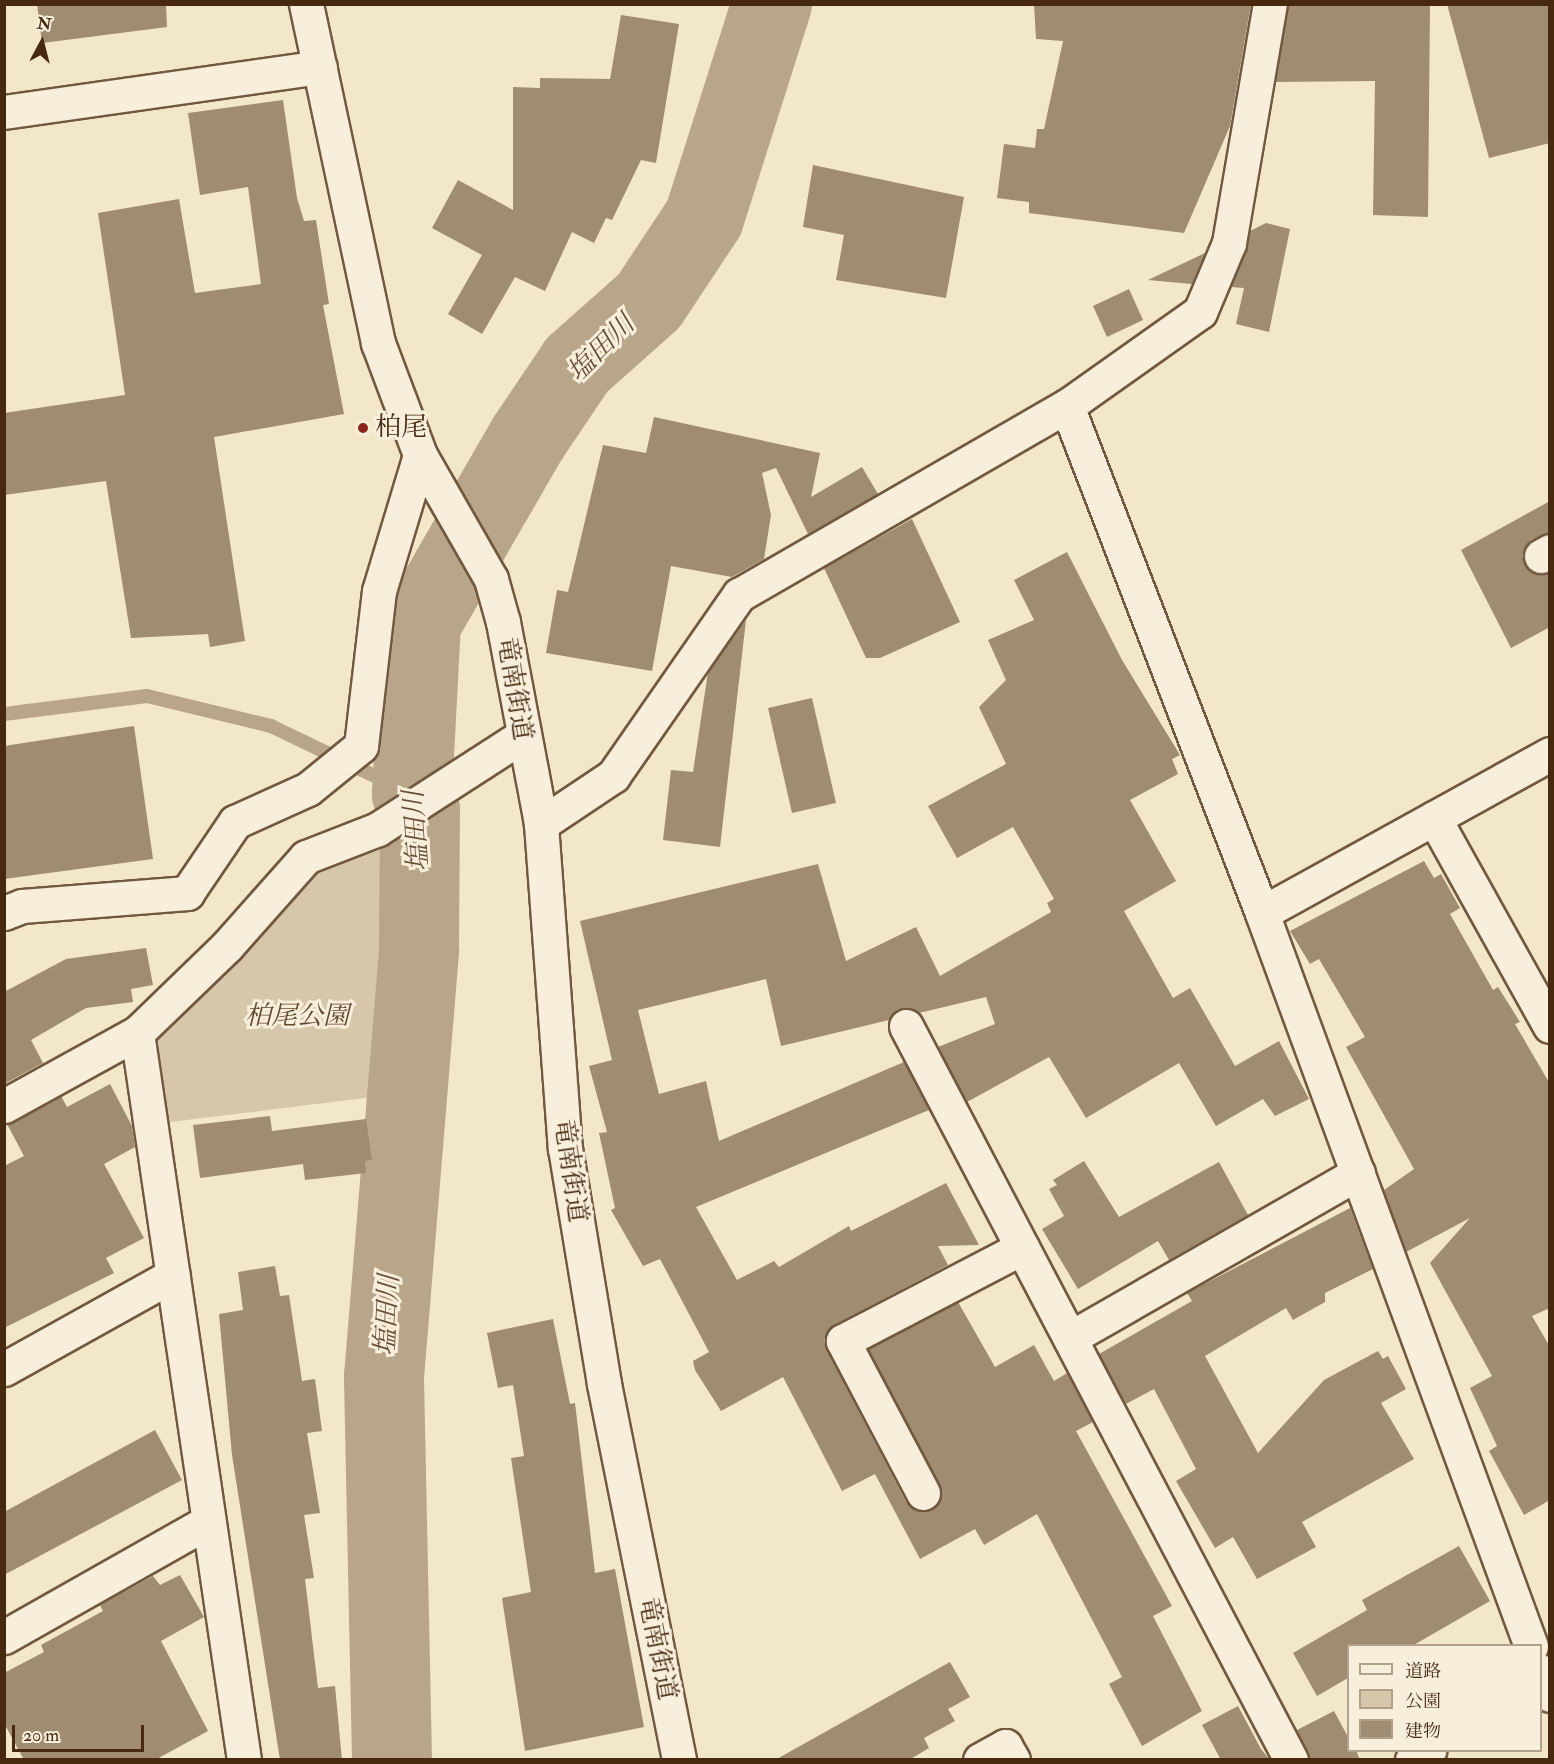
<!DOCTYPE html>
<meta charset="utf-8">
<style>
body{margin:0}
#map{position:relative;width:1554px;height:1764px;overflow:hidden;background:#f3e7c9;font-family:"IM FELL Double Pica","Noto Serif JP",serif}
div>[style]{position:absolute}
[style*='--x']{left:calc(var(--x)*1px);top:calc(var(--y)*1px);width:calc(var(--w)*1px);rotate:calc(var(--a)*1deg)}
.green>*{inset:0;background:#d6c7aa}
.stream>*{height:14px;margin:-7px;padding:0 7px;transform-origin:7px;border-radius:7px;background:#b9a68a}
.river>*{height:80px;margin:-40px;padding:0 40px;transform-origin:40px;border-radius:40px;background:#b9a68a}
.building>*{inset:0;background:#a08c70}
.roads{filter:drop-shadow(2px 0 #72583e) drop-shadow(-2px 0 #72583e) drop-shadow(0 2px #72583e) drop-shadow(0 -2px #72583e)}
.minor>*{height:33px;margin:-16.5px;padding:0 16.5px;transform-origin:16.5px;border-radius:16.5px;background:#f7efdc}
.dots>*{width:16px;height:16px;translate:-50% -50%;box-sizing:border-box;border:3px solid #f7efdc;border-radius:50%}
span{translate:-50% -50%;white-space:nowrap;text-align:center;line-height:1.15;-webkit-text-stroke:6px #f7efdc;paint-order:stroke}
.poi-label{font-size:26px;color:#472910}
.left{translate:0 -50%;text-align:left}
.street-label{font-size:26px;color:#472910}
.park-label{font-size:26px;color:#64492f;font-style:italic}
.water-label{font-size:27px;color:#694e35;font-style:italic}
.frame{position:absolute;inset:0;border:6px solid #472910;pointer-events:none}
.legend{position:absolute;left:1347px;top:1644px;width:195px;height:108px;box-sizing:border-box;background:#f7efdc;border:2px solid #b1a08a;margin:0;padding:8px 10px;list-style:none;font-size:18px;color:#472910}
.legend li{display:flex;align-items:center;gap:12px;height:30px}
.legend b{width:30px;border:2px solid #b1a08a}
.north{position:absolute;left:12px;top:12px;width:60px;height:60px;-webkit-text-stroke:4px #f7efdc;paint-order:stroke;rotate:7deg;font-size:16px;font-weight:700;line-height:24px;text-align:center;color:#472910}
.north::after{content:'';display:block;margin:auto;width:21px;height:27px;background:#472910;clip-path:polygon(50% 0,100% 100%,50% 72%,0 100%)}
.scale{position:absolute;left:12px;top:1725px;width:132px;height:27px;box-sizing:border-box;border:3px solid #472910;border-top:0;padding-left:8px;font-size:18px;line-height:21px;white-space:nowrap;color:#472910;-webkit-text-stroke:4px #f7efdc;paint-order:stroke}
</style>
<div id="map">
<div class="green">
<i style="clip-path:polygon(399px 844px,381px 1096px,170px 1122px,153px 1040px,312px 871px)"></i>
</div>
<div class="stream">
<i style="--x:4;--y:714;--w:144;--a:-7.2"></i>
<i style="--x:147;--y:696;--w:128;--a:13.6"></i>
<i style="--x:271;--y:726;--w:157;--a:25.7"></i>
</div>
<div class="river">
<i style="--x:392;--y:1760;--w:383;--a:-91.2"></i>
<i style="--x:384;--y:1377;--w:430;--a:-85.3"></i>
<i style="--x:419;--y:948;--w:138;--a:-89.6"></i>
<i style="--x:420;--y:810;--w:18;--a:-117"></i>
<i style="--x:412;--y:794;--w:171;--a:-87"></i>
<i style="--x:421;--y:623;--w:214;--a:-60"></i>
<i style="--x:528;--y:438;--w:88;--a:-56.1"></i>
<i style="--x:577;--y:365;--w:96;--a:-41.6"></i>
<i style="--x:649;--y:301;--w:100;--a:-56.5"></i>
<i style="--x:704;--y:218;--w:225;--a:-72.4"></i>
</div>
<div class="building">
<i style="clip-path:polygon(37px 4px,166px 4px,167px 27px,42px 43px)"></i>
<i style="clip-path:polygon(1034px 4px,1251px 4px,1230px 126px,1184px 233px,1029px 213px,1029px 202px,997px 198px,1004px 144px,1035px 148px,1037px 129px,1044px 129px,1063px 41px,1036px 39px)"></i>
<i style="clip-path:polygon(1288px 4px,1430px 4px,1428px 217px,1373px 215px,1375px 81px,1276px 82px)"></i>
<i style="clip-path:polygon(1447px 4px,1550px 4px,1550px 143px,1489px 158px)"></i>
<i style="clip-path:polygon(621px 15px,679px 24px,656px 163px,641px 160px,612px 220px,606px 218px,594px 243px,572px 232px,545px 291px,515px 277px,482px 334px,448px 314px,482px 255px,432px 228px,458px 180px,513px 210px,513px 87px,540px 88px,540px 78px,610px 79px)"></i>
<i style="clip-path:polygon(283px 100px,297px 198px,304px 221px,316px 220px,329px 304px,323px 305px,344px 414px,214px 437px,245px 641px,210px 647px,208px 634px,131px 638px,106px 481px,4px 495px,4px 413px,125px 395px,98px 213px,179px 199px,195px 293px,261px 284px,248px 187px,200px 195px,188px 113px)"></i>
<i style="clip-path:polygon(813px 165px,964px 197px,946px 298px,836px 280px,844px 235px,803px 227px)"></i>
<i style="clip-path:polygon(1266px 223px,1290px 229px,1269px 332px,1236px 324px,1244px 288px,1231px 287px,1250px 231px)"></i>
<i style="clip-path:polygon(1205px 253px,1192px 284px,1148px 280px)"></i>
<i style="clip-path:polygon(1129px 289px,1143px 320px,1107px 337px,1093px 306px)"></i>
<i style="clip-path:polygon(654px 417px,820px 453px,811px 497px,862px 467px,878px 494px,808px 534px,776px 468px,762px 473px,771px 515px,764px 559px,732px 577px,671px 566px,652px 671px,546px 653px,557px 590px,568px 592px,603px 445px,646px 453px)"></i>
<i style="clip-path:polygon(1550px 501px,1550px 532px,1531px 540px,1522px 556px,1532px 572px,1550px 573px,1550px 627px,1511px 648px,1461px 550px)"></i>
<i style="clip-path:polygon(912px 519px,960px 622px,880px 658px,866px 658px,824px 568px)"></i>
<i style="clip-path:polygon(1067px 552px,1122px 660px,1180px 755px,1172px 759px,1178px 774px,1130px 800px,1176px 881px,1124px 911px,1173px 998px,1190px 988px,1235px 1066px,1279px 1041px,1309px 1099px,1275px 1116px,1263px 1099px,1216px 1126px,1179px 1063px,1086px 1118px,1049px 1057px,967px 1102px,938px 1047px,995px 1024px,986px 997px,919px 1013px,898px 1009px,889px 1020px,781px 1046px,766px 979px,638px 1010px,659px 1094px,706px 1081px,719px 1141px,904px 1062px,929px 1110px,696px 1207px,737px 1280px,774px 1261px,779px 1267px,849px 1226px,851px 1231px,946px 1183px,979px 1245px,938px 1246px,948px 1265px,834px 1325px,824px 1340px,826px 1349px,906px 1502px,922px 1512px,938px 1503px,940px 1485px,868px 1349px,958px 1302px,995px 1367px,1034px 1345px,1054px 1381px,1067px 1373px,1093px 1422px,1076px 1431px,1172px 1606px,1153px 1616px,1202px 1711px,1142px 1746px,1109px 1684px,1122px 1677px,1037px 1514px,984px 1545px,975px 1529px,920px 1559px,875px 1474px,842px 1491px,783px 1377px,721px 1411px,695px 1370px,693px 1361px,709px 1352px,660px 1259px,643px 1266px,611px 1210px,615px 1208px,599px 1133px,607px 1132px,589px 1066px,612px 1060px,580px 921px,818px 864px,846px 961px,916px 927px,940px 976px,1051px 912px,1047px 903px,1054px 899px,1013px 827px,957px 858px,928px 806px,1006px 764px,979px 707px,1006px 680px,988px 640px,1034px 620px,1014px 580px)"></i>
<i style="clip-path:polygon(746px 620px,720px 847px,663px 840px,671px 770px,693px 772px,708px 672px)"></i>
<i style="clip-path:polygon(812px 698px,836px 803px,792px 813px,768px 708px)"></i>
<i style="clip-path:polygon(134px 726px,153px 859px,4px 879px,4px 746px)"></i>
<i style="clip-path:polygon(1424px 861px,1434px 878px,1441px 874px,1460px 908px,1450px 914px,1493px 990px,1498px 987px,1520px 1022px,1515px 1024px,1550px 1084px,1550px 1308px,1532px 1316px,1550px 1347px,1550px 1500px,1524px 1515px,1489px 1451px,1497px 1446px,1470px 1388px,1492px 1376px,1430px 1263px,1470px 1218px,1406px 1252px,1384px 1190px,1414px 1169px,1346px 1047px,1365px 1037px,1319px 959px,1310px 964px,1290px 931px)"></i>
<i style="clip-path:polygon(146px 948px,153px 985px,131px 989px,133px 1002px,86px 1008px,31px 1040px,43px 1063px,4px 1084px,4px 992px,66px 959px)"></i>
<i style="clip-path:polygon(110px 1084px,132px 1126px,135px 1147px,104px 1164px,144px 1238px,106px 1258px,114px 1273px,4px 1328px,4px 1166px,24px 1156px,7px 1124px,61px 1096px,67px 1107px)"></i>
<i style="clip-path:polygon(270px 1116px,272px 1131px,366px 1119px,372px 1160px,365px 1161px,366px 1173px,305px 1180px,303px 1164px,200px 1178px,193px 1125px)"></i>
<i style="clip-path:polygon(1084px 1161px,1119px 1217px,1219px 1162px,1248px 1215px,1169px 1260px,1158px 1241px,1078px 1289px,1042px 1229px,1064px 1216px,1049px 1189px,1057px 1185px,1053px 1180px)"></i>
<i style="clip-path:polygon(1350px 1208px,1373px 1269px,1325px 1293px,1325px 1302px,1293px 1320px,1286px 1308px,1205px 1356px,1258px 1453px,1324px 1380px,1378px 1351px,1383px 1359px,1388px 1356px,1406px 1389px,1381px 1403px,1414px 1459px,1302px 1522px,1316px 1547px,1257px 1579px,1233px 1537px,1215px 1548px,1176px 1481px,1196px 1469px,1154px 1389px,1126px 1404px,1099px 1354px,1192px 1301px,1187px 1293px)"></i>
<i style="clip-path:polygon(275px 1266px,280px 1296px,289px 1295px,302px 1381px,315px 1379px,322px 1431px,307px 1433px,320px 1513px,304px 1515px,314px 1578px,305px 1579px,318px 1688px,335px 1686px,342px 1760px,280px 1760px,232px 1455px,219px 1314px,243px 1310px,238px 1272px)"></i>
<i style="clip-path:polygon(553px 1319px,570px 1404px,575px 1403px,595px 1573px,615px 1569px,644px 1727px,525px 1751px,502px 1598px,531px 1592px,511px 1458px,524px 1456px,513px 1385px,498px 1388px,487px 1333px)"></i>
<i style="clip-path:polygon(155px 1430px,182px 1480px,4px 1575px,4px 1512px)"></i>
<i style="clip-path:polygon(1459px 1546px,1490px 1601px,1412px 1646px,1348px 1646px,1348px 1678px,1317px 1696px,1293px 1653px,1367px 1610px,1362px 1600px)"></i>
<i style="clip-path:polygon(180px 1575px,204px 1617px,161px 1641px,208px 1731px,155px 1760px,24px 1760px,4px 1723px,4px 1673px,44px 1652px,41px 1645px,103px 1611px,100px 1605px,153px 1576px,160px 1585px)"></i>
<i style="clip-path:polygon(950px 1662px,970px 1697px,948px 1709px,955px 1721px,924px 1738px,929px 1748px,909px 1760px,775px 1760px)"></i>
<i style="clip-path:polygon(1238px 1706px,1261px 1749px,1270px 1760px,1221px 1760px,1202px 1725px)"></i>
<i style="clip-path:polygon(1334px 1711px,1348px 1737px,1348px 1750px,1356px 1750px,1360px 1760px,1310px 1760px,1297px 1730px)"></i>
</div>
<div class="roads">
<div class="minor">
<i style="--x:306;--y:4;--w:347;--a:78"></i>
<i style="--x:378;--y:343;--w:120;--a:69.4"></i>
<i style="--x:420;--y:455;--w:143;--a:60.2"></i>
<i style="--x:491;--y:579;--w:45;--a:74.4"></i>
<i style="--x:503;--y:622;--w:206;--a:79.3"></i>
<i style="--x:541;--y:824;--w:325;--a:85.8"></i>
<i style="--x:565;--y:1148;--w:239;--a:80.6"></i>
<i style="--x:604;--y:1384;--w:383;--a:78.7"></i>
<i style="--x:4;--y:112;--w:319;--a:-8.1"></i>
<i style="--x:1067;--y:406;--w:543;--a:68.96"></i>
<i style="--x:1262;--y:913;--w:781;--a:69.85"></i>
<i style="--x:1541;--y:556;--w:10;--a:-29"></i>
<i style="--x:1434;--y:818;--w:238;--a:60.9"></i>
<i style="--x:541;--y:824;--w:87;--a:-33.7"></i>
<i style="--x:613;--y:776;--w:221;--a:-55.2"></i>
<i style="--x:739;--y:595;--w:379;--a:-30"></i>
<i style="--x:1067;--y:406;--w:163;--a:-35.3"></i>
<i style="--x:1200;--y:312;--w:75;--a:-67.2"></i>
<i style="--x:1229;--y:243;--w:242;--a:-80.3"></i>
<i style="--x:4;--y:913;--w:19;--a:-21"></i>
<i style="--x:22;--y:906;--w:166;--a:-4.5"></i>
<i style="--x:187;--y:893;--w:86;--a:-55.9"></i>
<i style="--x:235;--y:822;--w:80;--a:-24.3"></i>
<i style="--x:308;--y:789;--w:68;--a:-39.1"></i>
<i style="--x:361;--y:746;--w:156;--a:-83.4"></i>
<i style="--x:379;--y:591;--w:142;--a:-73.2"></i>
<i style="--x:1262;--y:913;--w:329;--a:-28.9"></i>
<i style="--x:906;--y:1026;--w:829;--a:62.32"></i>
<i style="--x:4;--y:1106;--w:152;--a:-28.8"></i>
<i style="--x:1070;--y:1338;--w:332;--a:-29.8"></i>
<i style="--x:4;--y:1369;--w:193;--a:-29.1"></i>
<i style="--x:923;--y:1493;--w:172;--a:-117.8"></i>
<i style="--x:843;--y:1341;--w:202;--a:-27.5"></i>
<i style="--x:4;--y:1637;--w:233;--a:-29.5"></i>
<i style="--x:1540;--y:1671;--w:26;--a:67"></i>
<i style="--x:244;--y:1760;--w:735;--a:-98.37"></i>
<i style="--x:137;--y:1033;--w:125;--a:-44"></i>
<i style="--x:227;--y:946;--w:119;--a:-48.4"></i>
<i style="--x:306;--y:857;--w:77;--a:-21.3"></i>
<i style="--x:378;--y:829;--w:170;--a:-32.8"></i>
<i style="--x:980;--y:1760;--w:29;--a:-29"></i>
<i style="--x:1005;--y:1746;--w:16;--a:60"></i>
<i style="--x:1412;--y:1760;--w:20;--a:-30"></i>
</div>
</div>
<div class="dots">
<i style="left:363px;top:428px;background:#8f2418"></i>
</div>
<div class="poi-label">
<span class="left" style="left:375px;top:428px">柏尾</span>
</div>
<div class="street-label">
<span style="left:514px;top:689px;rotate:81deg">竜南街道</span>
<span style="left:570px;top:1171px;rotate:82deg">竜南街道</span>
<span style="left:657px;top:1649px;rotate:79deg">竜南街道</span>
</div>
<div class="park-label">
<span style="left:297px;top:1017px">柏尾公園</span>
</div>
<div class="water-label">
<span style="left:601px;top:348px;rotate:-45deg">塩田川</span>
<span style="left:416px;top:831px;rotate:-94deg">塩田川</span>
<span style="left:387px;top:1315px;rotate:-87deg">塩田川</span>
</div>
<div class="frame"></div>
<ul class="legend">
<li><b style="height:8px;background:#f7efdc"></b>道路</li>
<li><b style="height:16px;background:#d6c7aa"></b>公園</li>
<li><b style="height:16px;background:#a08c70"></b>建物</li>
</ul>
<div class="north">N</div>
<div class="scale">20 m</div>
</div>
